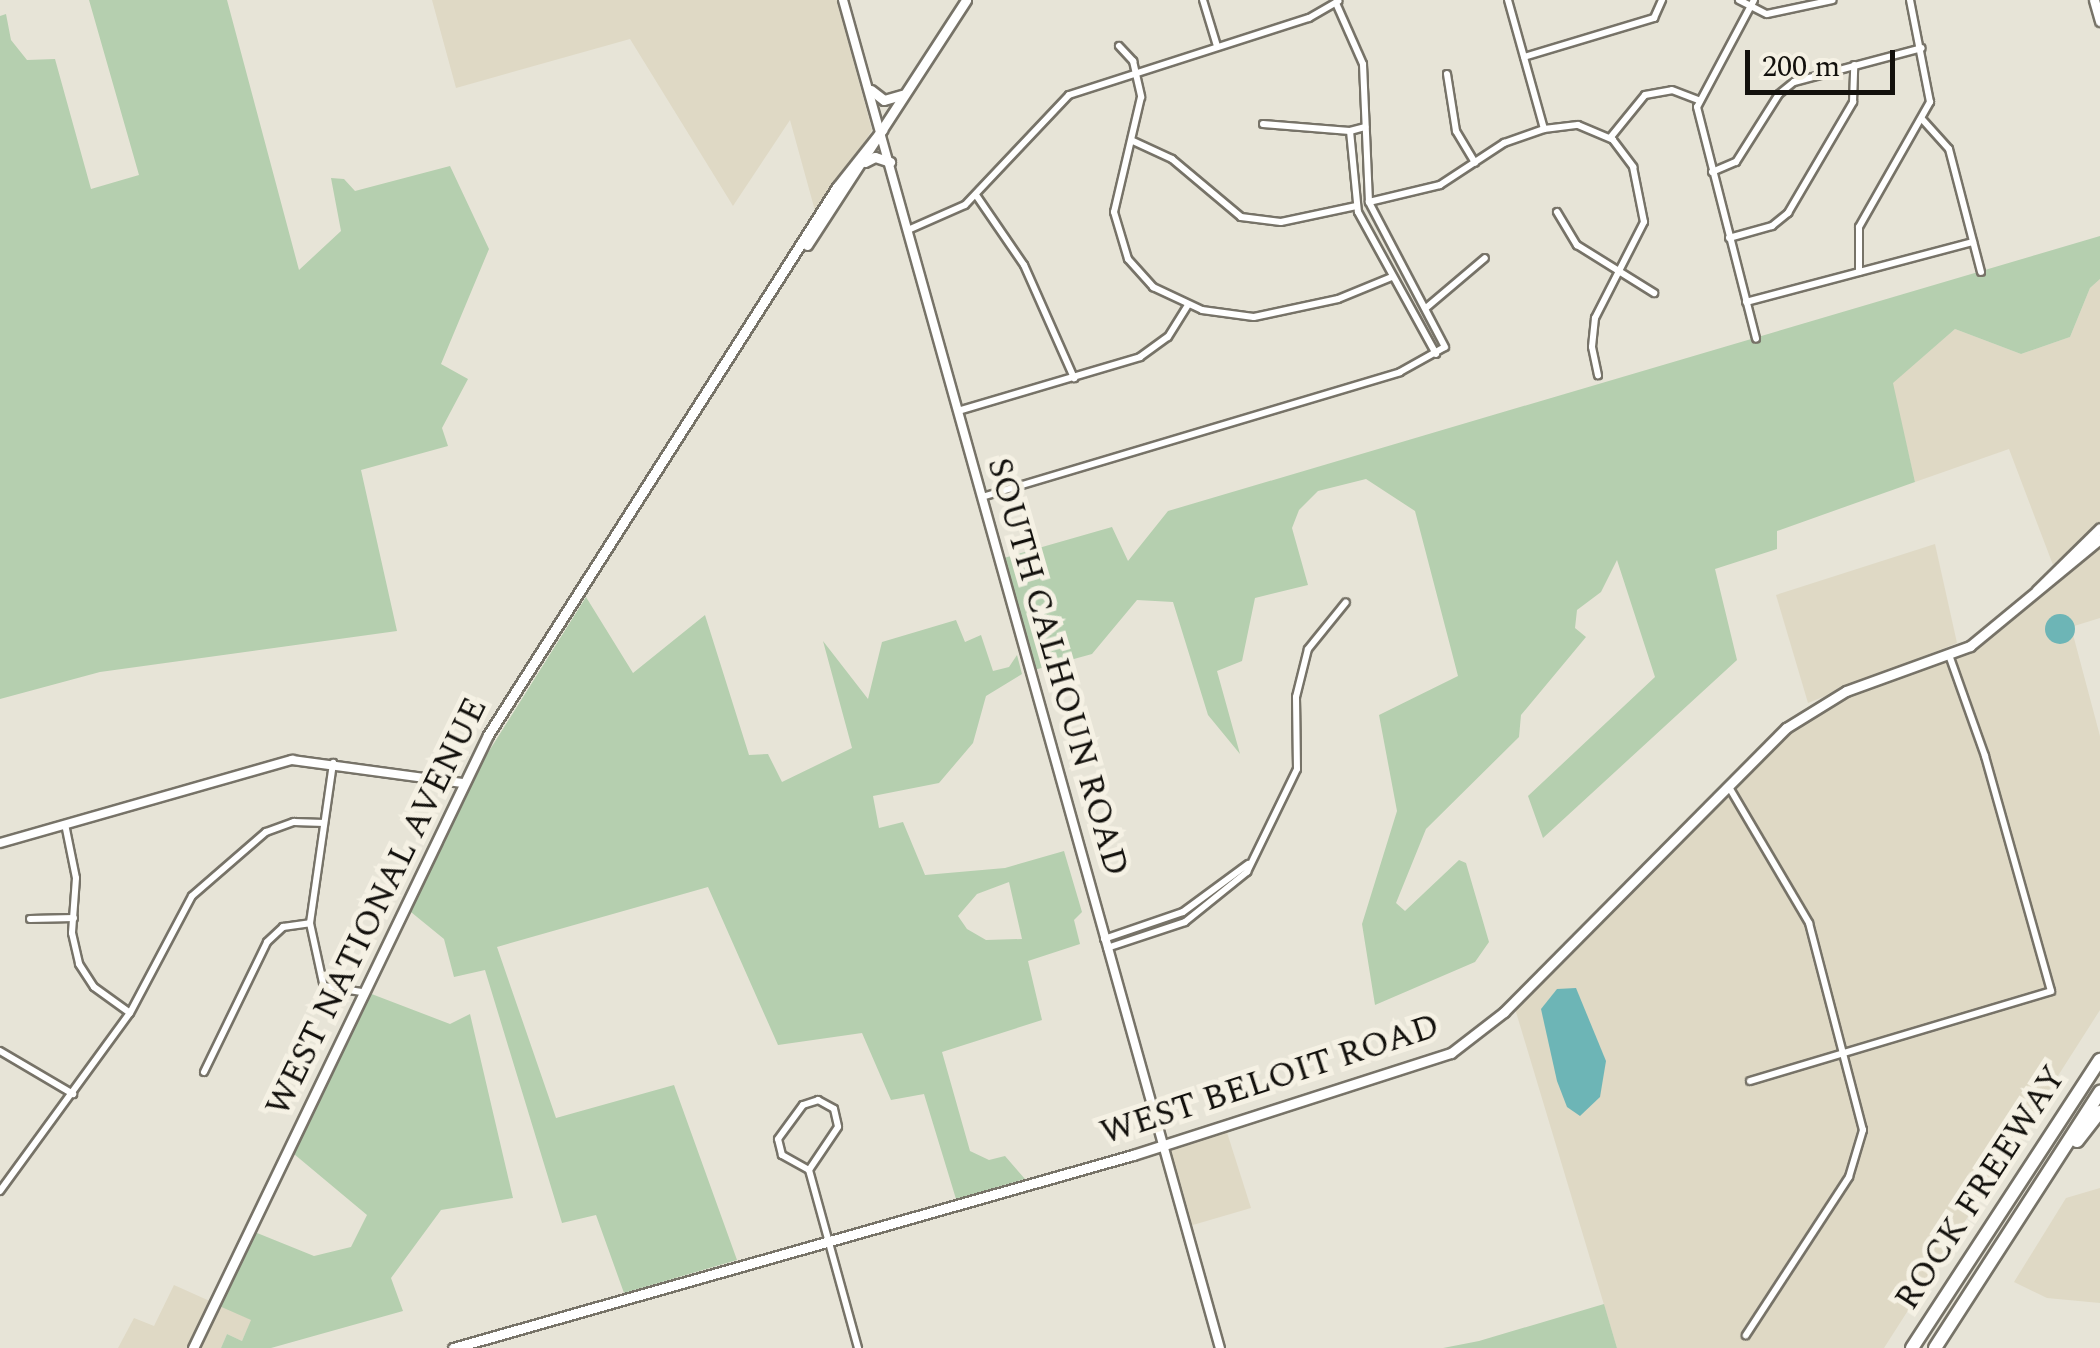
<!DOCTYPE html>
<style>
body{margin:0}
#map{position:relative;width:2100px;height:1348px;overflow:hidden;background:#e7e4d7;font-family:Spectral,serif}
div>[style]{position:absolute}
[style*='--x']{left:calc(var(--x)*1px);top:calc(var(--y)*1px);width:calc(var(--w)*1px);rotate:calc(var(--a)*1deg)}
.built>*{inset:0;background:#dfd9c5}
.green>*{inset:0;background:#b5cfaf}
.water>*{inset:0;background:#6db5b6}
.round{border-radius:50%}
.roads{filter:drop-shadow(2px 0 #777368) drop-shadow(-2px 0 #777368) drop-shadow(0 2px #777368) drop-shadow(0 -2px #777368)}
.minor>*{height:6px;margin:-3px;padding:0 3px;transform-origin:3px;border-radius:3px;background:#fff}
.tertiary>*{height:8px;margin:-4px;padding:0 4px;transform-origin:4px;border-radius:4px;background:#fff}
.secondary>*{height:9px;margin:-4.5px;padding:0 4.5px;transform-origin:4.5px;border-radius:4.5px;background:#fff}
.motorway>*{height:12px;margin:-6px;padding:0 6px;transform-origin:6px;border-radius:6px;background:#fff}
span{translate:-50% -50%;white-space:nowrap;text-align:center;line-height:1.15;-webkit-text-stroke:10px #f5f1e4;paint-order:stroke}
.street-label{font-size:35px;color:#13110d}
.scale{position:absolute;left:1745px;top:50px;width:150px;height:45px;box-sizing:border-box;border:5px solid #13110d;border-top:0;padding-left:12px;font-size:30px;line-height:35px;white-space:nowrap;color:#13110d;-webkit-text-stroke:8px #f5f1e4;paint-order:stroke}
</style>
<div id="map">
<div class="built">
<i style="clip-path:polygon(432px 0,837px 0,872px 130px,817px 218px,790px 120px,733px 206px,630px 39px,456px 88px)"></i>
<i style="clip-path:polygon(2100px 279px,2100px 522px,2053px 565px,2009px 449px,1915px 482px,1892px 383px,1955px 329px,2021px 354px,2070px 337px,2090px 288px)"></i>
<i style="clip-path:polygon(2100px 534px,2100px 618px,2071px 627px,2100px 736px,2100px 1010px,1884px 1348px,1617px 1348px,1513px 1002px,1786px 728px,1824px 701px,1970px 646px)"></i>
<i style="clip-path:polygon(1935px 544px,1957px 643px,1808px 703px,1776px 595px)"></i>
<i style="clip-path:polygon(1224px 1123px,1251px 1208px,1186px 1227px,1163px 1144px)"></i>
<i style="clip-path:polygon(2100px 1188px,2100px 1303px,2047px 1298px,2014px 1282px,2066px 1198px)"></i>
<i style="clip-path:polygon(174px 1285px,252px 1320px,242px 1341px,227px 1334px,221px 1348px,118px 1348px,134px 1318px,154px 1326px)"></i>
</div>
<div class="green">
<i style="clip-path:polygon(89px 0,227px 0,299px 270px,341px 231px,331px 178px,344px 179px,355px 191px,450px 166px,489px 249px,441px 364px,468px 379px,442px 428px,448px 446px,361px 470px,397px 631px,100px 672px,0 699px,0 16px,6px 14px,11px 40px,27px 60px,55px 59px,91px 189px,139px 175px)"></i>
<i style="clip-path:polygon(2100px 236px,2100px 279px,2090px 288px,2070px 337px,2021px 354px,1955px 329px,1893px 383px,1915px 482px,1777px 531px,1777px 549px,1715px 569px,1737px 660px,1543px 838px,1528px 796px,1655px 677px,1617px 560px,1601px 592px,1577px 610px,1575px 628px,1586px 637px,1521px 715px,1519px 737px,1426px 829px,1396px 903px,1405px 911px,1459px 860px,1466px 863px,1489px 942px,1475px 962px,1375px 1005px,1362px 924px,1397px 811px,1379px 715px,1458px 676px,1415px 511px,1366px 479px,1318px 491px,1299px 510px,1292px 528px,1308px 585px,1255px 598px,1242px 661px,1217px 671px,1240px 754px,1208px 715px,1173px 602px,1137px 600px,1092px 654px,1034px 670px,1004px 558px,1112px 527px,1128px 561px,1168px 511px)"></i>
<i style="clip-path:polygon(evenodd,586px 597px,633px 673px,705px 615px,749px 755px,768px 754px,782px 782px,852px 748px,823px 641px,868px 699px,882px 642px,956px 620px,965px 642px,981px 635px,993px 671px,1009px 667px,1017px 655px,1022px 674px,986px 696px,973px 743px,939px 783px,873px 796px,879px 828px,903px 822px,925px 875px,1005px 868px,1064px 851px,1082px 912px,1074px 920px,1080px 944px,1028px 961px,1042px 1020px,942px 1052px,970px 1151px,989px 1160px,1005px 1156px,1025px 1179px,956px 1199px,924px 1094px,891px 1100px,862px 1033px,778px 1045px,708px 887px,497px 947px,556px 1118px,674px 1085px,737px 1260px,624px 1293px,596px 1215px,562px 1223px,485px 970px,454px 977px,444px 939px,406px 908px,479px 767px,586px 597px,1009px 882px,1022px 939px,986px 940px,967px 929px,958px 916px,977px 894px,1009px 882px)"></i>
<i style="clip-path:polygon(369px 993px,450px 1024px,470px 1014px,513px 1198px,441px 1210px,391px 1278px,403px 1311px,271px 1348px,221px 1348px,227px 1334px,242px 1341px,251px 1320px,217px 1305px,252px 1231px,314px 1256px,351px 1247px,367px 1215px,294px 1154px)"></i>
<i style="clip-path:polygon(1604px 1304px,1617px 1348px,1443px 1348px,1479px 1341px)"></i>
</div>
<div class="water">
<i class="round" style="left:2045px;top:614px;width:30px;height:30px"></i>
<i style="clip-path:polygon(1576px 988px,1606px 1061px,1600px 1097px,1580px 1116px,1567px 1107px,1557px 1081px,1541px 1009px,1557px 989px)"></i>
</div>
<div class="roads">
<div class="minor">
<i style="--x:1203;--y:0;--w:48;--a:73.1"></i>
<i style="--x:1508;--y:0;--w:134;--a:74.4"></i>
<i style="--x:1739;--y:0;--w:31;--a:27"></i>
<i style="--x:1767;--y:14;--w:67;--a:-12"></i>
<i style="--x:1754;--y:0;--w:121;--a:118"></i>
<i style="--x:1697;--y:107;--w:239;--a:75.7"></i>
<i style="--x:1119;--y:46;--w:21;--a:47"></i>
<i style="--x:1133;--y:61;--w:37;--a:77"></i>
<i style="--x:1141;--y:97;--w:118;--a:103.2"></i>
<i style="--x:1114;--y:212;--w:49;--a:73.4"></i>
<i style="--x:1128;--y:259;--w:38;--a:48"></i>
<i style="--x:1153;--y:287;--w:54;--a:25.1"></i>
<i style="--x:1202;--y:310;--w:52;--a:7.7"></i>
<i style="--x:1254;--y:317;--w:86;--a:-12.1"></i>
<i style="--x:1338;--y:299;--w:58;--a:-22.2"></i>
<i style="--x:1524;--y:57;--w:136;--a:-16.7"></i>
<i style="--x:1654;--y:18;--w:20;--a:-66"></i>
<i style="--x:1447;--y:74;--w:58;--a:81"></i>
<i style="--x:1456;--y:131;--w:37;--a:59"></i>
<i style="--x:1922;--y:119;--w:40;--a:48"></i>
<i style="--x:1949;--y:149;--w:127;--a:75.4"></i>
<i style="--x:1263;--y:124;--w:87;--a:4.6"></i>
<i style="--x:1350;--y:131;--w:16;--a:-15"></i>
<i style="--x:1350;--y:131;--w:81;--a:84.4"></i>
<i style="--x:1358;--y:212;--w:162;--a:61.2"></i>
<i style="--x:1610;--y:138;--w:55;--a:-50.9"></i>
<i style="--x:1645;--y:95;--w:27;--a:-10"></i>
<i style="--x:1672;--y:90;--w:28;--a:21"></i>
<i style="--x:1133;--y:141;--w:43;--a:24.8"></i>
<i style="--x:1172;--y:159;--w:90;--a:40"></i>
<i style="--x:1241;--y:217;--w:40;--a:7.1"></i>
<i style="--x:1281;--y:222;--w:77;--a:-12"></i>
<i style="--x:1712;--y:172;--w:26;--a:-23"></i>
<i style="--x:1736;--y:162;--w:80;--a:-57.7"></i>
<i style="--x:1779;--y:94;--w:19;--a:-39"></i>
<i style="--x:1794;--y:82;--w:132;--a:-14.9"></i>
<i style="--x:976;--y:195;--w:85;--a:55.6"></i>
<i style="--x:1024;--y:265;--w:124;--a:66.1"></i>
<i style="--x:1369;--y:202;--w:73;--a:-13.5"></i>
<i style="--x:1440;--y:185;--w:77;--a:-33.3"></i>
<i style="--x:1504;--y:143;--w:42;--a:-19.3"></i>
<i style="--x:1544;--y:129;--w:34;--a:-7"></i>
<i style="--x:1578;--y:125;--w:38;--a:23"></i>
<i style="--x:1613;--y:140;--w:34;--a:53"></i>
<i style="--x:1633;--y:167;--w:56;--a:78.7"></i>
<i style="--x:1644;--y:222;--w:108;--a:117"></i>
<i style="--x:1595;--y:318;--w:29;--a:96"></i>
<i style="--x:1592;--y:347;--w:29;--a:78"></i>
<i style="--x:1557;--y:212;--w:39;--a:59"></i>
<i style="--x:1577;--y:245;--w:91;--a:31.9"></i>
<i style="--x:908;--y:230;--w:62;--a:-23.7"></i>
<i style="--x:965;--y:205;--w:151;--a:-46.6"></i>
<i style="--x:1069;--y:95;--w:252;--a:-17.8"></i>
<i style="--x:1309;--y:18;--w:34;--a:-30"></i>
<i style="--x:1729;--y:238;--w:45;--a:-15.6"></i>
<i style="--x:1772;--y:226;--w:21;--a:-39"></i>
<i style="--x:1788;--y:213;--w:129;--a:-59.6"></i>
<i style="--x:1853;--y:102;--w:37;--a:-88"></i>
<i style="--x:1859;--y:272;--w:45;--a:-90"></i>
<i style="--x:1859;--y:227;--w:144;--a:-60.4"></i>
<i style="--x:1930;--y:102;--w:104;--a:-101.1"></i>
<i style="--x:1746;--y:302;--w:235;--a:-14.8"></i>
<i style="--x:1426;--y:308;--w:77;--a:-40.3"></i>
<i style="--x:958;--y:411;--w:190;--a:-16.5"></i>
<i style="--x:1140;--y:357;--w:34;--a:-36"></i>
<i style="--x:1168;--y:337;--w:38;--a:-58"></i>
<i style="--x:982;--y:497;--w:436;--a:-16.6"></i>
<i style="--x:1400;--y:372;--w:51;--a:-29.1"></i>
<i style="--x:1445;--y:347;--w:164;--a:-117.7"></i>
<i style="--x:1369;--y:202;--w:138;--a:-92.5"></i>
<i style="--x:1363;--y:64;--w:67;--a:-113.9"></i>
<i style="--x:1729;--y:787;--w:158;--a:59.5"></i>
<i style="--x:1809;--y:923;--w:214;--a:75.4"></i>
<i style="--x:1863;--y:1130;--w:49;--a:106.6"></i>
<i style="--x:1849;--y:1177;--w:189;--a:123.1"></i>
<i style="--x:65;--y:824;--w:55;--a:78.5"></i>
<i style="--x:76;--y:878;--w:55;--a:94.2"></i>
<i style="--x:72;--y:933;--w:32;--a:77"></i>
<i style="--x:79;--y:964;--w:27;--a:57"></i>
<i style="--x:94;--y:987;--w:44;--a:35.8"></i>
<i style="--x:30;--y:919;--w:44;--a:-1.3"></i>
<i style="--x:1104;--y:939;--w:83;--a:-18.9"></i>
<i style="--x:1183;--y:912;--w:81;--a:-36.4"></i>
<i style="--x:1107;--y:948;--w:82;--a:-18.4"></i>
<i style="--x:1185;--y:922;--w:80;--a:-38.9"></i>
<i style="--x:1247;--y:872;--w:114;--a:-64.1"></i>
<i style="--x:1297;--y:769;--w:72;--a:-90.8"></i>
<i style="--x:1296;--y:697;--w:49;--a:-76"></i>
<i style="--x:1308;--y:649;--w:60;--a:-51"></i>
<i style="--x:324;--y:986;--w:38;--a:9"></i>
<i style="--x:325;--y:992;--w:71;--a:-102.3"></i>
<i style="--x:310;--y:923;--w:162;--a:-81.8"></i>
<i style="--x:0;--y:1051;--w:85;--a:30.5"></i>
<i style="--x:204;--y:1072;--w:144;--a:-64.1"></i>
<i style="--x:267;--y:942;--w:22;--a:-43"></i>
<i style="--x:283;--y:927;--w:27;--a:-8"></i>
<i style="--x:1750;--y:1081;--w:314;--a:-16.6"></i>
<i style="--x:2051;--y:991;--w:244;--a:-105.7"></i>
<i style="--x:1985;--y:756;--w:107;--a:-109.6"></i>
<i style="--x:818;--y:1100;--w:18;--a:29"></i>
<i style="--x:834;--y:1109;--w:18;--a:77"></i>
<i style="--x:838;--y:1127;--w:52;--a:124"></i>
<i style="--x:809;--y:1170;--w:31;--a:-151"></i>
<i style="--x:782;--y:1155;--w:16;--a:-104"></i>
<i style="--x:778;--y:1139;--w:42;--a:-53.7"></i>
<i style="--x:803;--y:1105;--w:16;--a:-18"></i>
<i style="--x:809;--y:1170;--w:185;--a:74.6"></i>
<i style="--x:0;--y:1191;--w:220;--a:-53.9"></i>
<i style="--x:130;--y:1013;--w:132;--a:-62.1"></i>
<i style="--x:192;--y:896;--w:98;--a:-40.9"></i>
<i style="--x:266;--y:832;--w:30;--a:-20"></i>
<i style="--x:294;--y:822;--w:30;--a:2"></i>
</div>
<div class="tertiary">
<i style="--x:843;--y:0;--w:1400;--a:74.38"></i>
<i style="--x:0;--y:843;--w:304;--a:-15.9"></i>
<i style="--x:292;--y:760;--w:172;--a:7.7"></i>
</div>
<div class="secondary">
<i style="--x:2094;--y:0;--w:22;--a:74"></i>
<i style="--x:871;--y:90;--w:16;--a:38"></i>
<i style="--x:884;--y:100;--w:19;--a:-16"></i>
<i style="--x:865;--y:162;--w:11;--a:-27"></i>
<i style="--x:875;--y:157;--w:16;--a:18"></i>
<i style="--x:807;--y:245;--w:292;--a:-57"></i>
<i style="--x:2037;--y:590;--w:88;--a:-44.5"></i>
<i style="--x:193;--y:1348;--w:680;--a:-64.3"></i>
<i style="--x:488;--y:735;--w:650;--a:-57.51"></i>
<i style="--x:837;--y:187;--w:73;--a:-51.7"></i>
<i style="--x:453;--y:1348;--w:707;--a:-15.85"></i>
<i style="--x:1133;--y:1155;--w:334;--a:-17.8"></i>
<i style="--x:1451;--y:1053;--w:67;--a:-37.7"></i>
<i style="--x:1504;--y:1012;--w:400;--a:-45.2"></i>
<i style="--x:1786;--y:728;--w:70;--a:-31.7"></i>
<i style="--x:1846;--y:691;--w:132;--a:-19.9"></i>
<i style="--x:1970;--y:646;--w:168;--a:-39.5"></i>
</div>
<div class="motorway">
<i style="--x:2077;--y:1141;--w:37;--a:-52"></i>
<i style="--x:1912;--y:1348;--w:344;--a:-56.9"></i>
<i style="--x:1935;--y:1348;--w:305;--a:-57.2"></i>
</div>
</div>
<div class="street-label">
<span style="left:1057px;top:667px;rotate:74deg">SOUTH CALHOUN ROAD</span>
<span style="left:377px;top:907px;rotate:-64deg">WEST NATIONAL AVENUE</span>
<span style="left:1270px;top:1080px;rotate:-18deg">WEST BELOIT ROAD</span>
<span style="left:1981px;top:1188px;rotate:-57deg">ROCK FREEWAY</span>
</div>
<div class="scale">200 m</div>
</div>
